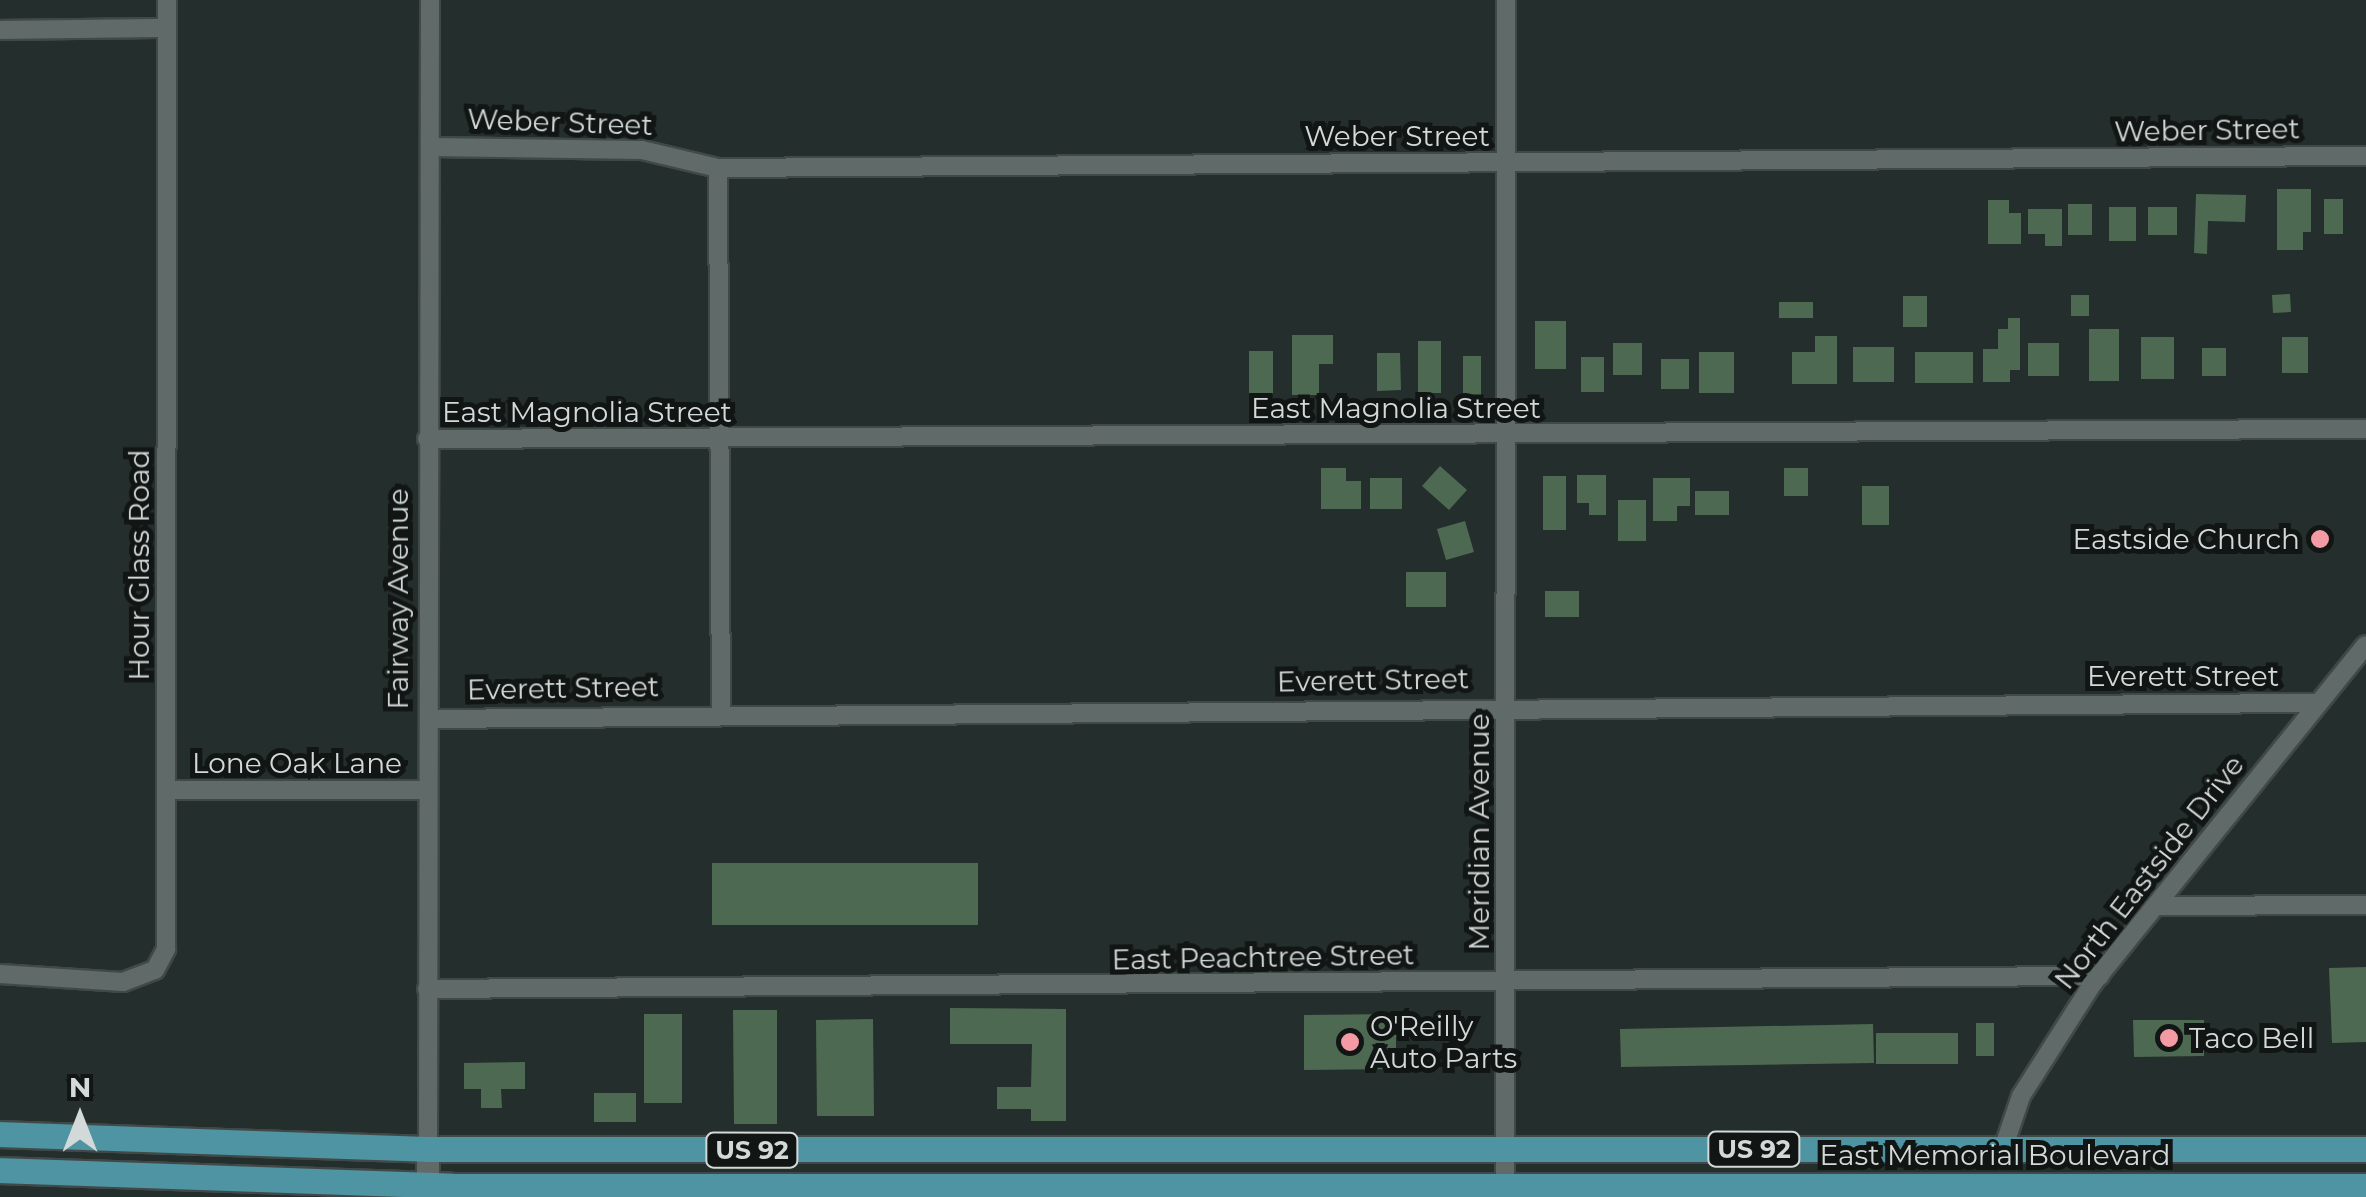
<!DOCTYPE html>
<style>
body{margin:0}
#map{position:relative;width:2366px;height:1197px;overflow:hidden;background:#242e2c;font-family:Montserrat,sans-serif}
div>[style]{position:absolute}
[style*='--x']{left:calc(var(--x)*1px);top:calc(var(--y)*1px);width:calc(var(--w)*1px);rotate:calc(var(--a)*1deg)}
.building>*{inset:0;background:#4e6951}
.roads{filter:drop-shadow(2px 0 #404948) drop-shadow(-2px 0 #404948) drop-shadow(0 2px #404948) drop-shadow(0 -2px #404948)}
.minor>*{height:18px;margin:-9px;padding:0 9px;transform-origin:9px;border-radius:9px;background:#606b69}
.tertiary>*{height:22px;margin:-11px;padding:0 11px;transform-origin:11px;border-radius:11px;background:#606b69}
.primary>*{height:25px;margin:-12.5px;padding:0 12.5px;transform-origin:12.5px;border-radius:12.5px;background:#4f94a3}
.dots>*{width:28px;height:28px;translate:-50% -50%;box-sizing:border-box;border:5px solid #111514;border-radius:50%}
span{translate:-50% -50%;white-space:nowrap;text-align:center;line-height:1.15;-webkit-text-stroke:10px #111514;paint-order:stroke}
.shield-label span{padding:2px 8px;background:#111514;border:2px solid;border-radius:8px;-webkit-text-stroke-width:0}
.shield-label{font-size:25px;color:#d3d9d8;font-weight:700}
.street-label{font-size:28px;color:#d3d9d8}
.poi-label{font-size:28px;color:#d3d9d8}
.right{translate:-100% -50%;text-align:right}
.left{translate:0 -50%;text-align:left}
.north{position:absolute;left:30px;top:1067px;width:100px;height:100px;-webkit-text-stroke:8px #111514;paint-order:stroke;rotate:0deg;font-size:28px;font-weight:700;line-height:40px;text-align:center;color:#d3d9d8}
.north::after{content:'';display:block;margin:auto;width:35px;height:45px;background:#d3d9d8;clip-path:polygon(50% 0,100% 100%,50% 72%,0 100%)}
</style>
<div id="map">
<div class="building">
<i style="clip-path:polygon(2277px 189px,2311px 189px,2311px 232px,2303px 232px,2303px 250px,2277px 250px)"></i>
<i style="clip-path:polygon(2196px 194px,2246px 195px,2245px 222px,2208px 221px,2207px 254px,2194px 253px)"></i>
<i style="clip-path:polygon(2324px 199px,2343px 199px,2343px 234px,2324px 234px)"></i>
<i style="clip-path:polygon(1988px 200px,2009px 200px,2009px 213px,2021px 213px,2021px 244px,1988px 244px)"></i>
<i style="clip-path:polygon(2068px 204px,2092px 204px,2092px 235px,2068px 235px)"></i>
<i style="clip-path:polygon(2109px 207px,2136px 207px,2136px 241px,2109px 241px)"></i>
<i style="clip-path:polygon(2148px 207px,2177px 207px,2177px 235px,2148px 235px)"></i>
<i style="clip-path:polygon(2028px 209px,2062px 209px,2062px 246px,2045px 246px,2045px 234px,2028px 234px)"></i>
<i style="clip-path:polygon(2290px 294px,2291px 312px,2273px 313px,2272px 295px)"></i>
<i style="clip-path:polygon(2071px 295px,2089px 295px,2089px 316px,2071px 316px)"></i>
<i style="clip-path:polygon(1903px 296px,1927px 296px,1927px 327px,1903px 327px)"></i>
<i style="clip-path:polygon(1779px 302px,1813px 302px,1813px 318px,1779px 318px)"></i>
<i style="clip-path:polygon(2008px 318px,2020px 318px,2020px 370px,2010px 370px,2010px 382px,1983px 382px,1983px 349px,1998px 349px,1998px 329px,2008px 329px)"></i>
<i style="clip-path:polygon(1535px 321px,1566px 321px,1566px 369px,1535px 369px)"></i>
<i style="clip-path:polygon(2089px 329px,2119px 329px,2119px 381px,2089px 381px)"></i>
<i style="clip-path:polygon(1292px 335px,1333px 335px,1333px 364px,1319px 364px,1319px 395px,1292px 395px)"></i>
<i style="clip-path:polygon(1815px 336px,1837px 336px,1837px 384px,1792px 384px,1792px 352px,1815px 352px)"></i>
<i style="clip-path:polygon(2141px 337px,2174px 337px,2174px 379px,2141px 379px)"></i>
<i style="clip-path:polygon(2282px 337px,2308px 337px,2308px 373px,2282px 373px)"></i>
<i style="clip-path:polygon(1418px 341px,1441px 341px,1441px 393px,1418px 393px)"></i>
<i style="clip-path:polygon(1613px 343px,1642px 343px,1642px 375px,1613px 375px)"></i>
<i style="clip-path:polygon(2028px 343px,2059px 343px,2059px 376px,2028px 376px)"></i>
<i style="clip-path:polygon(1853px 347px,1894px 347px,1894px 382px,1853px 382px)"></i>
<i style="clip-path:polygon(2202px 348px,2226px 348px,2226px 376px,2202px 376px)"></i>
<i style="clip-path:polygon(1249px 351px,1273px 351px,1273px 394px,1249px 394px)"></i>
<i style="clip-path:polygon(1699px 352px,1734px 352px,1734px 393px,1699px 393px)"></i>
<i style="clip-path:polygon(1915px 352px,1973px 352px,1973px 383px,1915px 383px)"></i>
<i style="clip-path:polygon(1377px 353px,1400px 353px,1401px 390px,1377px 391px)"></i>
<i style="clip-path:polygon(1463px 356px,1481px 356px,1481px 401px,1463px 401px)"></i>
<i style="clip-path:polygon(1581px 357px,1604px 357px,1604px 392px,1581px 392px)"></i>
<i style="clip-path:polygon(1661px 359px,1689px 359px,1689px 389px,1661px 389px)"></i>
<i style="clip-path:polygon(1440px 466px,1467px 490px,1449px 510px,1422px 486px)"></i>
<i style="clip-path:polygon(1321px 468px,1346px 468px,1346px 481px,1361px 481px,1361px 509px,1321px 509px)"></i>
<i style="clip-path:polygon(1784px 468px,1808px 468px,1808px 496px,1784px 496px)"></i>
<i style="clip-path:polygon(1577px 475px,1606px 475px,1606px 515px,1589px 515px,1589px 503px,1577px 503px)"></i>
<i style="clip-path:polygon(1543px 476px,1566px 476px,1566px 530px,1543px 530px)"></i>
<i style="clip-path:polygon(1370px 478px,1402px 478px,1402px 509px,1370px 509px)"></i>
<i style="clip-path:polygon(1653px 478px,1690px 478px,1690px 506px,1677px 506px,1677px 521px,1653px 521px)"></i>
<i style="clip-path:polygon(1862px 486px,1889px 486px,1889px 525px,1862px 525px)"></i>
<i style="clip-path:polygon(1695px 491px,1729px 491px,1729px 515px,1695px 515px)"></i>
<i style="clip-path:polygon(1618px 500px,1646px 500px,1646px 541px,1618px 541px)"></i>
<i style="clip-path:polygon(1465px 521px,1474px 552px,1446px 560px,1437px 529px)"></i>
<i style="clip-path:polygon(1406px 572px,1446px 572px,1446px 607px,1406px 607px)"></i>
<i style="clip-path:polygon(1545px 591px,1579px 591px,1579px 617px,1545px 617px)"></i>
<i style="clip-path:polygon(712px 863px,978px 863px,978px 925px,712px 925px)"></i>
<i style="clip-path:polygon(2366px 967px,2366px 1042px,2332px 1043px,2329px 968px)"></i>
<i style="clip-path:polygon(950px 1008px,1066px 1009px,1066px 1121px,1031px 1121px,1031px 1109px,997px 1109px,997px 1087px,1031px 1087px,1032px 1044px,950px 1044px)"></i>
<i style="clip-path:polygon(733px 1010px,777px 1010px,777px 1124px,734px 1124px)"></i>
<i style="clip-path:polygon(644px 1014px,682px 1014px,682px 1103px,644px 1103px)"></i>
<i style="clip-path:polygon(1396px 1014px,1396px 1069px,1304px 1070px,1304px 1015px)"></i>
<i style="clip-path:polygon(873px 1019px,874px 1116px,817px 1116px,816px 1020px)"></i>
<i style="clip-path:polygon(2133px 1020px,2204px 1020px,2204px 1056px,2134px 1057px)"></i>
<i style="clip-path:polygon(1976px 1023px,1994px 1023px,1994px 1056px,1976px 1056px)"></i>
<i style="clip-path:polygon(1873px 1024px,1874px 1063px,1621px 1067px,1620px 1029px)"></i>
<i style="clip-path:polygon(1876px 1033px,1958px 1033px,1958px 1064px,1876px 1064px)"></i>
<i style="clip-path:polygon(525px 1062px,525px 1089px,501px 1089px,502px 1108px,481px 1108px,481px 1089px,464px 1089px,464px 1063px)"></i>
<i style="clip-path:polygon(594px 1093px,636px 1093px,636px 1122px,594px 1122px)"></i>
</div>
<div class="roads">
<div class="minor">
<i style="--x:0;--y:30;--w:167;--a:-0.7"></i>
<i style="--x:430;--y:147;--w:212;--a:0.8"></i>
<i style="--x:642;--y:150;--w:78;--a:13.3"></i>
<i style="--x:718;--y:168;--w:1648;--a:-0.42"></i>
<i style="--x:718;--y:168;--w:546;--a:89.69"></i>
<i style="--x:427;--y:439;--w:1939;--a:-0.3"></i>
<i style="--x:429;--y:719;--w:1888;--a:-0.49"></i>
<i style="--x:167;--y:790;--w:260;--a:0"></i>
<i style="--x:2160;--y:906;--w:206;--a:-0.3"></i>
<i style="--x:0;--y:974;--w:123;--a:3.7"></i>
<i style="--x:123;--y:982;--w:34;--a:-21"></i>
<i style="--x:155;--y:970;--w:24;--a:-62"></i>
<i style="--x:166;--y:949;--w:949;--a:-89.94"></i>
<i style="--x:427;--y:989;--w:1673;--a:-0.45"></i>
<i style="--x:428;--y:1149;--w:1149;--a:-89.9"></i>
<i style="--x:2003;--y:1149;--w:56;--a:-71.2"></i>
<i style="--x:2021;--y:1096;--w:134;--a:-57.5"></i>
<i style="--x:2093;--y:983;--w:434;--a:-51.1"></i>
<i style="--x:1505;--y:1185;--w:1185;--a:-89.95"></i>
</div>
<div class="tertiary">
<i style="--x:428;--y:1149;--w:48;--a:90"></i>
</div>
<div class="primary">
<i style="--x:0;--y:1134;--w:428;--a:2"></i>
<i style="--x:428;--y:1149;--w:1938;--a:0"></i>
<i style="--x:0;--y:1170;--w:449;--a:2"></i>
<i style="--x:449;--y:1186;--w:1917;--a:0"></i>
</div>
</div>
<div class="dots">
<i style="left:2320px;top:539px;background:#f49aa4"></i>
<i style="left:2169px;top:1038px;background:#f49aa4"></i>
<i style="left:1350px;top:1042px;background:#f49aa4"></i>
</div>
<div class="shield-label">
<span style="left:1754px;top:1149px">US 92</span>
<span style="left:752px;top:1150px">US 92</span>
</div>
<div class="street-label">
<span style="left:560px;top:122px;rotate:2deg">Weber Street</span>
<span style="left:2207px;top:130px;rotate:-1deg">Weber Street</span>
<span style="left:1397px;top:136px">Weber Street</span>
<span style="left:1396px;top:408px">East Magnolia Street</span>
<span style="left:587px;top:412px">East Magnolia Street</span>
<span style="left:139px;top:565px;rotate:-90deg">Hour Glass Road</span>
<span style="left:398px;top:599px;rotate:-90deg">Fairway Avenue</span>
<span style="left:2183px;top:676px">Everett Street</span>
<span style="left:1373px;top:680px;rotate:-1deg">Everett Street</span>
<span style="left:563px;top:688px;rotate:-1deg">Everett Street</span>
<span style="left:297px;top:763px">Lone Oak Lane</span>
<span style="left:1479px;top:832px;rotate:-90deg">Meridian Avenue</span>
<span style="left:2149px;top:872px;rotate:-52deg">North Eastside Drive</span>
<span style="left:1263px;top:957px;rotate:-1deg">East Peachtree Street</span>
<span style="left:1995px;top:1155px">East Memorial Boulevard</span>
</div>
<div class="poi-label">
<span class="right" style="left:2300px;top:539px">Eastside Church</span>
<span class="left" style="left:1370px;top:1042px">O'Reilly<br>Auto Parts</span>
<span class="left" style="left:2189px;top:1038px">Taco Bell</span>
</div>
<div class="north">N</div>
</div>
